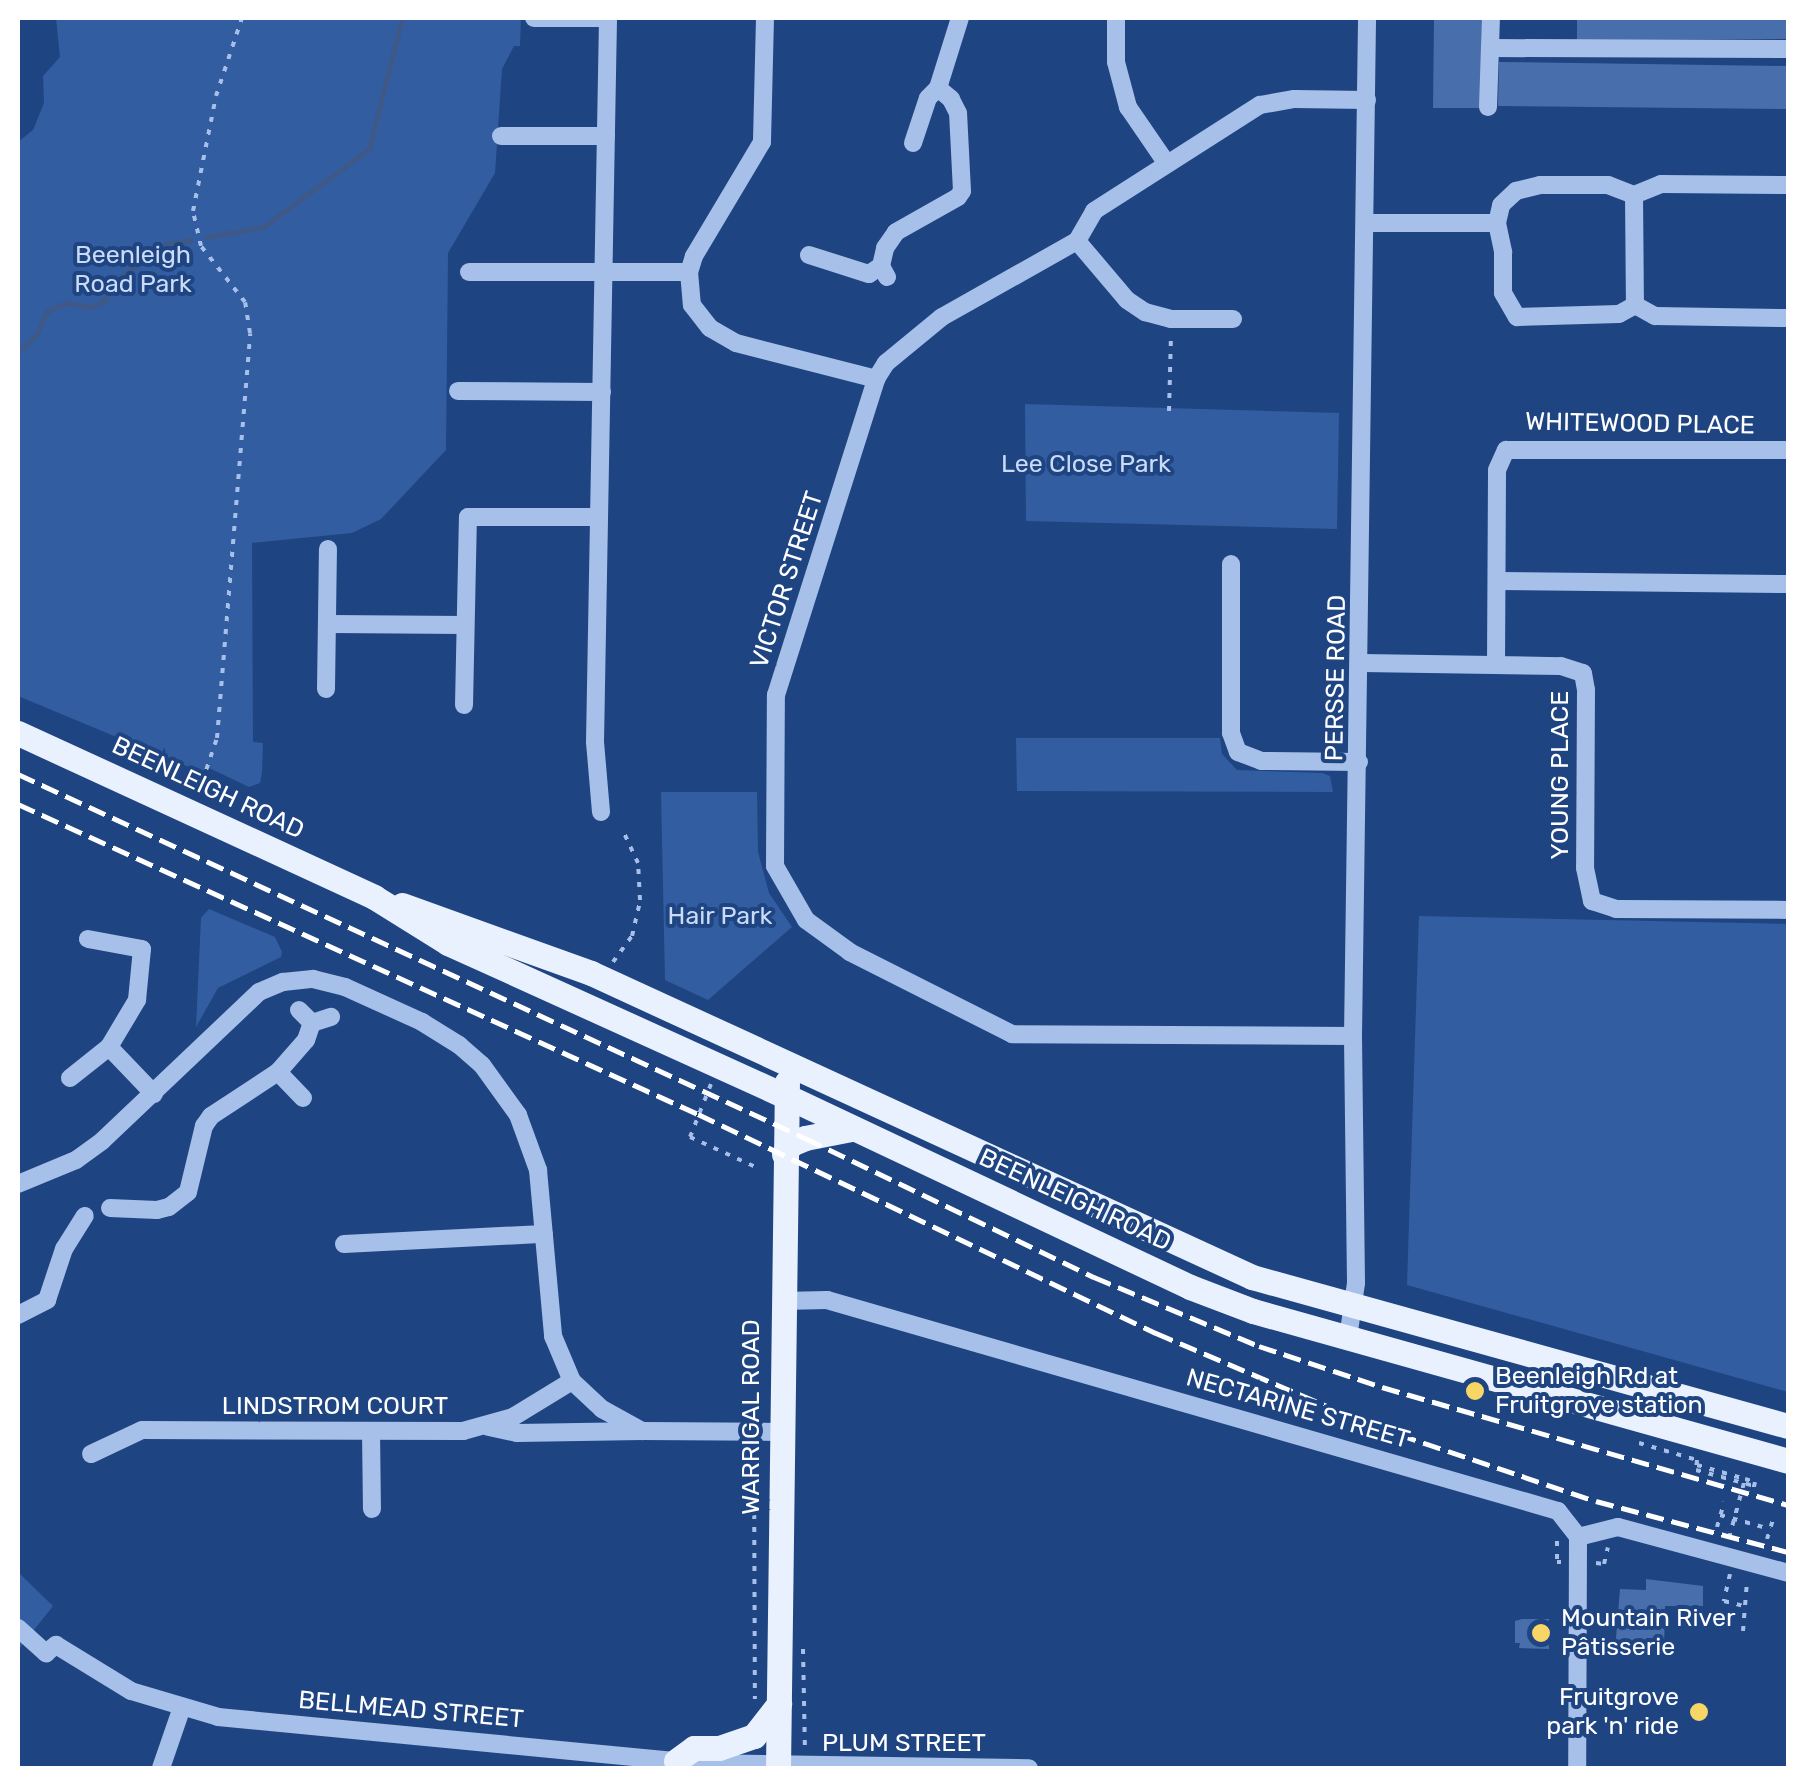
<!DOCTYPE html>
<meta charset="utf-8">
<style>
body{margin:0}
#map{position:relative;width:1806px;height:1786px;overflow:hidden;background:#1f4482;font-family:Rubik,sans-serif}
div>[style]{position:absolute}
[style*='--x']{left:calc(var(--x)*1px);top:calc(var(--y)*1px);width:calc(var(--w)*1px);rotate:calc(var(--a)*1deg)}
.green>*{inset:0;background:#335da1}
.stream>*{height:5px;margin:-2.5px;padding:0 2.5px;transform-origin:2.5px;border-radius:2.5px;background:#3e5987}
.building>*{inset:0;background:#486eab}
.path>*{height:4px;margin-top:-2px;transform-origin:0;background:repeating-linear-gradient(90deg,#a6c0e9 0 5px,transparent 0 13px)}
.minor>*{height:18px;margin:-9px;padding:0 9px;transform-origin:9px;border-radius:9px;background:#a6c0e9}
.major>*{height:25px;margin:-12.5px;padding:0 12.5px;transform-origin:12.5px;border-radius:12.5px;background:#e9f0fe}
.rail>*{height:5px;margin-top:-2.5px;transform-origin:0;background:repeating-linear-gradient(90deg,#fff 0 18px,transparent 0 26px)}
.dots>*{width:28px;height:28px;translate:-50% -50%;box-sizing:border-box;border:5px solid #1f4482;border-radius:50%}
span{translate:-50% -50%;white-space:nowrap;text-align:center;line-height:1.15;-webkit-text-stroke:8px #1f4482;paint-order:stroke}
.park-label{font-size:25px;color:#cadbf7}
.street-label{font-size:25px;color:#fff}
.poi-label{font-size:25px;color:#fff}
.left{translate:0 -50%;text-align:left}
.right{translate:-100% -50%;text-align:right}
.frame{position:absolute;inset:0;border:20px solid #fff;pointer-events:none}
</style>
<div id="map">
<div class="green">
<i style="clip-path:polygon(56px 18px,521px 18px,520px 46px,514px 46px,502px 69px,495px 173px,448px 253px,446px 450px,381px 519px,352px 533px,252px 543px,253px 742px,263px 743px,262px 772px,260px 783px,249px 787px,205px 766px,203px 773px,18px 696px,18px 142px,33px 130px,44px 103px,43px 76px,60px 57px)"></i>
<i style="clip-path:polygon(1025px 404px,1339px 413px,1337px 529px,1026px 521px)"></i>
<i style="clip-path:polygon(1016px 738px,1220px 738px,1222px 754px,1237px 770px,1322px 773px,1330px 776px,1333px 792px,1017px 791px)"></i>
<i style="clip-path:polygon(661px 792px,757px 792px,758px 852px,769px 893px,792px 927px,708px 1000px,665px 980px)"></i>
<i style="clip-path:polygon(209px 909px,275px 937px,282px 952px,281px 957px,218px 988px,196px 1027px,201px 918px)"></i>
<i style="clip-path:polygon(1419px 916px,1788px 924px,1788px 1392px,1407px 1285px)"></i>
<i style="clip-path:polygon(18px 1572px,53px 1606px,18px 1650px)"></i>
</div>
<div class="stream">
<i style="--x:207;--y:237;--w:57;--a:-10.1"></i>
<i style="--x:263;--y:227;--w:132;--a:-36.3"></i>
<i style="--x:369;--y:149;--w:135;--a:-75.9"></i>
<i style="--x:18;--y:352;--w:25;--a:-43"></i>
<i style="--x:36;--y:335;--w:26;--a:-65"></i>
<i style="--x:47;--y:311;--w:21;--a:-23"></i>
<i style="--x:66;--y:303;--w:25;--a:9"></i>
<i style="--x:91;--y:307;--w:14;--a:-25"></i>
<i style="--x:104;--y:301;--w:32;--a:-54"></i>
<i style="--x:123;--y:275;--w:53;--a:-35.8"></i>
<i style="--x:166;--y:244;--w:25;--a:-9"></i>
</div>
<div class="building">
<i style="clip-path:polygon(1434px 18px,1482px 18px,1481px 108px,1433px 108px)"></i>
<i style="clip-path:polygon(1577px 18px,1788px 18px,1788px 39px,1577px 40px)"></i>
<i style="clip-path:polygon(1499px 62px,1788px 66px,1788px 109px,1498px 106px)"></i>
<i style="clip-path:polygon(1646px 1579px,1703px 1586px,1703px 1606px,1665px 1606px,1664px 1651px,1615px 1650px,1620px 1589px,1646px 1590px)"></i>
<i style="clip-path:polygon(1522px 1619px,1549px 1619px,1549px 1649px,1519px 1648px,1520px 1643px,1515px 1643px,1515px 1621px)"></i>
</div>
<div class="path">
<i style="--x:1169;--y:411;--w:77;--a:-88.5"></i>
<i style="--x:198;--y:794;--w:59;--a:-71.3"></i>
<i style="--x:217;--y:738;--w:406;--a:-85.3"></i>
<i style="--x:250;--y:333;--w:31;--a:-99"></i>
<i style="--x:245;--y:302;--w:71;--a:-128.2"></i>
<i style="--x:201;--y:246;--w:36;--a:-103"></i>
<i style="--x:193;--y:211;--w:117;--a:-78.7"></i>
<i style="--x:216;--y:96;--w:82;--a:-71.6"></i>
<i style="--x:613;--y:962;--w:32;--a:-54"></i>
<i style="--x:632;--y:936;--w:37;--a:-77"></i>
<i style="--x:640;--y:900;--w:37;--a:-93"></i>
<i style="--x:638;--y:863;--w:38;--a:-115"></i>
<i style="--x:711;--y:1084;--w:57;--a:111.6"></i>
<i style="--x:690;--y:1137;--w:77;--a:24.6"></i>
<i style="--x:1639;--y:1443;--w:60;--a:16.3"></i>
<i style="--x:1697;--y:1460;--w:10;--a:96"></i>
<i style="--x:1696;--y:1470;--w:60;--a:15.4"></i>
<i style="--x:754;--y:1449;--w:250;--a:89.8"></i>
<i style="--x:1697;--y:1465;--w:50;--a:16.3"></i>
<i style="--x:1720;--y:1515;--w:52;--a:15.6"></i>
<i style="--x:1717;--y:1527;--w:26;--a:-74"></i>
<i style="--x:1729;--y:1538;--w:61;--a:-74.8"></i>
<i style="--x:1745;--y:1479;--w:10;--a:17"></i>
<i style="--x:1755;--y:1482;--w:9;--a:103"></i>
<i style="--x:1767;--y:1539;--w:24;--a:-73"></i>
<i style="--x:1557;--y:1541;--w:21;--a:90"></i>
<i style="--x:1557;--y:1562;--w:4;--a:0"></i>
<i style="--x:1596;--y:1563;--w:8;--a:7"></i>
<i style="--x:1604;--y:1564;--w:17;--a:-77"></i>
<i style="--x:1730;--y:1574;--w:28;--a:103"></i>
<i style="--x:1724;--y:1601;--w:21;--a:14"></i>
<i style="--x:1743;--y:1631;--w:50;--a:-85.4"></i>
<i style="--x:803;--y:1649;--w:100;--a:88.9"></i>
</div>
<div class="minor">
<i style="--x:534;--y:18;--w:74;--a:0"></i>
<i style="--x:765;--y:18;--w:124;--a:91.4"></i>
<i style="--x:762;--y:142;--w:133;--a:120.8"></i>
<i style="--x:694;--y:256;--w:17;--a:107"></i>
<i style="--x:689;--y:272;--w:33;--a:85"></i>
<i style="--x:692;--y:305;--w:29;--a:52"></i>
<i style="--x:710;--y:328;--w:30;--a:30"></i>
<i style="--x:736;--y:343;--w:145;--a:14.4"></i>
<i style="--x:1116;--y:18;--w:44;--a:90"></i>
<i style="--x:1116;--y:62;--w:47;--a:75.1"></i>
<i style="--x:1128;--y:107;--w:69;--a:55.6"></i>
<i style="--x:1490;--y:48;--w:298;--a:0.2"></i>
<i style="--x:1488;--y:107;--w:89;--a:-88.1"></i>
<i style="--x:501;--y:136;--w:105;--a:0"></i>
<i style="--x:913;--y:143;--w:47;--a:-71.6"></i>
<i style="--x:928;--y:98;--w:14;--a:-45"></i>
<i style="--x:1634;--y:195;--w:110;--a:89.5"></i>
<i style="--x:1367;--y:223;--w:130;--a:0"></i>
<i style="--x:1497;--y:223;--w:18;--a:-77"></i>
<i style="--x:1501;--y:205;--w:21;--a:-43"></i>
<i style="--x:1516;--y:191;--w:25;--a:-14"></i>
<i style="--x:1540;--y:185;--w:68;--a:0"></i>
<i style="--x:1608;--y:185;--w:28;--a:21"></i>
<i style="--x:1634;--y:195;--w:29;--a:-22"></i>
<i style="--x:1661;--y:184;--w:127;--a:0.5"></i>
<i style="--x:1497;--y:223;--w:30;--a:78"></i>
<i style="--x:1503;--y:252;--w:41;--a:90"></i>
<i style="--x:1503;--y:293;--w:28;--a:60"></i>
<i style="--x:1517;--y:317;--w:102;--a:-1.7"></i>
<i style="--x:1619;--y:314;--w:18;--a:-29"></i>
<i style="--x:1077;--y:241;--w:77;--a:49.7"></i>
<i style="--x:1127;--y:300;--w:22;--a:34"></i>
<i style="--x:1145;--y:312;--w:27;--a:15"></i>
<i style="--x:1171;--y:319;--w:62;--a:0"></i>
<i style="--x:809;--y:255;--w:63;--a:17.6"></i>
<i style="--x:869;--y:274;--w:14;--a:-34"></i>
<i style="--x:469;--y:272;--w:220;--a:0"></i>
<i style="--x:887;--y:277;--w:13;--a:-119"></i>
<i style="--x:881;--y:266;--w:18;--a:-77"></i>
<i style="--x:885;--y:248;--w:19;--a:-55"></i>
<i style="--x:896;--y:232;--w:71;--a:-29.4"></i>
<i style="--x:958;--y:197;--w:7;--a:-56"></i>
<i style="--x:962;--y:191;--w:78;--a:-92.9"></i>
<i style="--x:958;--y:113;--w:16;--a:-117"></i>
<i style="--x:951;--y:99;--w:17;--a:-140"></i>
<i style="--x:938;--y:88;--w:73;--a:-72.6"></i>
<i style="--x:1635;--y:305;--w:23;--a:29"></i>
<i style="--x:1655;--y:316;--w:133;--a:0.9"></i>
<i style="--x:458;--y:391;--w:144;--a:0.4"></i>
<i style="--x:1231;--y:564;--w:169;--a:90"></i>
<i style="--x:1231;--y:733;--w:20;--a:70"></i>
<i style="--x:1238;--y:752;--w:25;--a:21"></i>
<i style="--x:1261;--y:761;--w:98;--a:0.6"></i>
<i style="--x:1497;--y:581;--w:291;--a:0.6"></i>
<i style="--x:330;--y:624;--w:135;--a:0.4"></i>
<i style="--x:1362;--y:663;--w:199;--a:0.9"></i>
<i style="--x:1561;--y:666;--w:23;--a:18"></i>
<i style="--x:1583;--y:673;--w:17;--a:80"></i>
<i style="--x:1586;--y:690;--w:178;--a:90.3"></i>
<i style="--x:1585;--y:868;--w:34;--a:78"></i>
<i style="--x:1592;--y:901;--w:25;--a:18"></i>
<i style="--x:1616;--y:909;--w:172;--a:0.3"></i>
<i style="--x:1496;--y:665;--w:195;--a:-89.7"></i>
<i style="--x:1497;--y:470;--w:22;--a:-66"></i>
<i style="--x:1506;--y:450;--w:282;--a:0"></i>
<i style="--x:326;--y:689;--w:140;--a:-89.2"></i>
<i style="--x:464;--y:705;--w:188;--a:-88.8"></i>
<i style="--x:468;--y:517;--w:131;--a:0"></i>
<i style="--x:601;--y:812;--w:70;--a:-94.9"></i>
<i style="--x:595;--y:742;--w:724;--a:-88.97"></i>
<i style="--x:299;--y:1010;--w:18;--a:45"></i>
<i style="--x:312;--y:1023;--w:20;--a:-18"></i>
<i style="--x:1353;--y:1036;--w:341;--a:-179.7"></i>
<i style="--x:1012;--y:1034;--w:182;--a:-153.2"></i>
<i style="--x:850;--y:952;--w:54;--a:-144"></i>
<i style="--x:806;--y:920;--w:62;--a:-119.9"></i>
<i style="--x:775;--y:866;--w:171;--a:-89.7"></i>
<i style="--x:776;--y:695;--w:331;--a:-72.4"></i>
<i style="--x:876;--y:379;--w:19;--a:-58"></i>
<i style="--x:886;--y:363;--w:72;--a:-39.4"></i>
<i style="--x:942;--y:317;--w:155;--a:-29.4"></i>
<i style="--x:1077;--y:241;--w:34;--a:-60"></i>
<i style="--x:1094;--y:211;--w:197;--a:-32.6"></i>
<i style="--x:1260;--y:105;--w:35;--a:-10"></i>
<i style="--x:1294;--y:99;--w:73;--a:0.8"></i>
<i style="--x:109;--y:1047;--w:65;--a:46.2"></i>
<i style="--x:278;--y:1072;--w:36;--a:46"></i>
<i style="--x:70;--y:1078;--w:50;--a:-38.5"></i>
<i style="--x:109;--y:1047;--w:55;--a:-59.2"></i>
<i style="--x:137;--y:1000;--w:51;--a:-84.4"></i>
<i style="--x:142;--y:949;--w:55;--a:-169.5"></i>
<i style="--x:18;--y:1184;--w:63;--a:-22.5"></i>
<i style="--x:76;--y:1160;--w:32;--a:-36"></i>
<i style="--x:102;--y:1141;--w:216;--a:-43.5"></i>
<i style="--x:259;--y:992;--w:26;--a:-23"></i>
<i style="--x:283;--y:982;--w:30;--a:-6"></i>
<i style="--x:313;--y:979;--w:33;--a:14"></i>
<i style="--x:345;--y:987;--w:85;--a:24.4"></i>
<i style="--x:422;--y:1022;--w:44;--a:31.9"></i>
<i style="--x:459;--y:1045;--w:30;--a:41"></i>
<i style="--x:482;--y:1065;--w:62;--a:54.2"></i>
<i style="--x:518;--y:1115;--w:59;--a:70"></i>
<i style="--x:538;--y:1170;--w:167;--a:84.8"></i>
<i style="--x:553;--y:1336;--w:49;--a:67.1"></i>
<i style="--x:572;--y:1381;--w:41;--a:43"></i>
<i style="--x:602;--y:1409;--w:46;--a:28.8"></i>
<i style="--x:642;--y:1431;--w:139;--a:0.4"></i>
<i style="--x:110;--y:1208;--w:47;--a:2.4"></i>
<i style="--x:157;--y:1210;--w:12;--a:-14"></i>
<i style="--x:169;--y:1207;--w:24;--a:-38"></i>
<i style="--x:188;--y:1192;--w:68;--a:-76.4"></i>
<i style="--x:204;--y:1126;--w:12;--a:-55"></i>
<i style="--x:211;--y:1116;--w:80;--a:-33.3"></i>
<i style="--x:278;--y:1072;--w:43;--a:-48.8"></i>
<i style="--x:306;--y:1040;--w:18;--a:-71"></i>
<i style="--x:344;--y:1244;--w:200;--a:-2.9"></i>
<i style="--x:782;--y:1301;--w:45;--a:-1.3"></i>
<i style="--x:827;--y:1300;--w:761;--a:16.1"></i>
<i style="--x:1558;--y:1511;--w:33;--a:52"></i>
<i style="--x:1578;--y:1537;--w:231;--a:90.2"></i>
<i style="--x:18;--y:1315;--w:33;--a:-27"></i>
<i style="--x:47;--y:1300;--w:54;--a:-71.6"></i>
<i style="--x:64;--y:1249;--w:39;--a:-58"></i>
<i style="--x:1348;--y:1338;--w:56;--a:-81.7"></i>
<i style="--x:1356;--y:1283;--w:247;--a:-90.7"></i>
<i style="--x:1353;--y:1036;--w:1018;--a:-89.21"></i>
<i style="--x:489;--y:1427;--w:29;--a:12"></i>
<i style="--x:517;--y:1433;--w:125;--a:-0.9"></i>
<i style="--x:371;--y:1431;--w:78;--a:89.3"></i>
<i style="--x:91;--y:1454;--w:56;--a:-25.2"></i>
<i style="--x:142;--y:1430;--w:321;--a:0.2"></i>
<i style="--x:463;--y:1431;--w:52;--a:-15.6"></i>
<i style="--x:513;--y:1417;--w:69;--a:-31.4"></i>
<i style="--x:1578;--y:1537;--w:41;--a:-14"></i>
<i style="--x:1618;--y:1527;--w:176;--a:15.1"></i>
<i style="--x:18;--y:1628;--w:38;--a:42"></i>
<i style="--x:46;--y:1653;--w:13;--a:-39"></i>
<i style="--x:56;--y:1645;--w:88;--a:31.5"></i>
<i style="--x:131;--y:1691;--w:91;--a:16.6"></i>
<i style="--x:218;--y:1717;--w:477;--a:5.5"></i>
<i style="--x:693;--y:1763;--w:336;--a:0.9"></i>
<i style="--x:161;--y:1768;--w:61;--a:-71"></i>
</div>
<div class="major">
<i style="--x:18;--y:733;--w:392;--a:24.7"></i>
<i style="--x:374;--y:897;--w:87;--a:31.9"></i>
<i style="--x:448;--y:943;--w:371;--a:24.4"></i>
<i style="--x:786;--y:1096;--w:447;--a:25.3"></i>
<i style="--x:1190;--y:1287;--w:67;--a:20.9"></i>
<i style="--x:1253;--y:1311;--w:556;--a:15.66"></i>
<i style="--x:402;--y:905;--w:201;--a:19.8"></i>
<i style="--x:591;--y:973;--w:728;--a:24.7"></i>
<i style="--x:1252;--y:1277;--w:556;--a:15.54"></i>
<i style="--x:784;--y:1154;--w:12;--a:-55"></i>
<i style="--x:791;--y:1144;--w:15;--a:-23"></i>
<i style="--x:805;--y:1138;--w:47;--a:-11.1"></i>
<i style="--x:676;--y:1761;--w:22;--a:-36"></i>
<i style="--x:694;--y:1748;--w:25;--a:0"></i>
<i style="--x:719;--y:1748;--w:37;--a:-19"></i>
<i style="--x:754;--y:1736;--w:41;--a:-52"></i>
<i style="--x:778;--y:1768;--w:686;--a:-89.25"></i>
</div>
<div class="rail">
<i style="--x:18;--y:774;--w:867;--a:24.82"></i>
<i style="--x:805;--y:1138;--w:321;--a:25.7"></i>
<i style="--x:1094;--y:1277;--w:179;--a:22.7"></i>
<i style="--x:1259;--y:1346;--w:130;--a:18.4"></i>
<i style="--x:1382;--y:1387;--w:423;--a:16.2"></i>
<i style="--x:18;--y:804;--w:747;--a:24.51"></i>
<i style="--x:698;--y:1114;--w:508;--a:25.56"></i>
<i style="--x:1156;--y:1333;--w:237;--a:23.1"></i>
<i style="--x:1374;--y:1426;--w:234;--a:18.7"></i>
<i style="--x:1596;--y:1501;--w:199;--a:14.9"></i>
</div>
<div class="dots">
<i style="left:1475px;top:1391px;background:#f7d666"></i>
<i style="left:1541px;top:1633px;background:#f7d666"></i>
<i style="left:1699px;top:1712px;background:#f7d666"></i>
</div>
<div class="park-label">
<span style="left:133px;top:270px">Beenleigh<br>Road Park</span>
<span style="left:1086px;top:464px">Lee Close Park</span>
<span style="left:720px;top:916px">Hair Park</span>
</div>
<div class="street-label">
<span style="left:1640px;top:424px;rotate:1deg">WHITEWOOD PLACE</span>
<span style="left:787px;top:580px;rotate:-72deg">VICTOR STREET</span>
<span style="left:1336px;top:678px;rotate:-89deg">PERSSE ROAD</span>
<span style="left:1560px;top:775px;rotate:-90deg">YOUNG PLACE</span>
<span style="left:208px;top:788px;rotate:25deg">BEENLEIGH ROAD</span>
<span style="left:1075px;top:1200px;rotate:25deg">BEENLEIGH ROAD</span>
<span style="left:335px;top:1406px">LINDSTROM COURT</span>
<span style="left:1298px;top:1409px;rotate:16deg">NECTARINE STREET</span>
<span style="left:751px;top:1417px;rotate:-90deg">WARRIGAL ROAD</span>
<span style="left:411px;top:1710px;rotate:5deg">BELLMEAD STREET</span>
<span style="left:904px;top:1743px">PLUM STREET</span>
</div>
<div class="poi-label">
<span class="left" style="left:1495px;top:1391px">Beenleigh Rd at<br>Fruitgrove station</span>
<span class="left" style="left:1561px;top:1633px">Mountain River<br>Pâtisserie</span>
<span class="right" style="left:1679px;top:1712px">Fruitgrove<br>park 'n' ride</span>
</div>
<div class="frame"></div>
</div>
